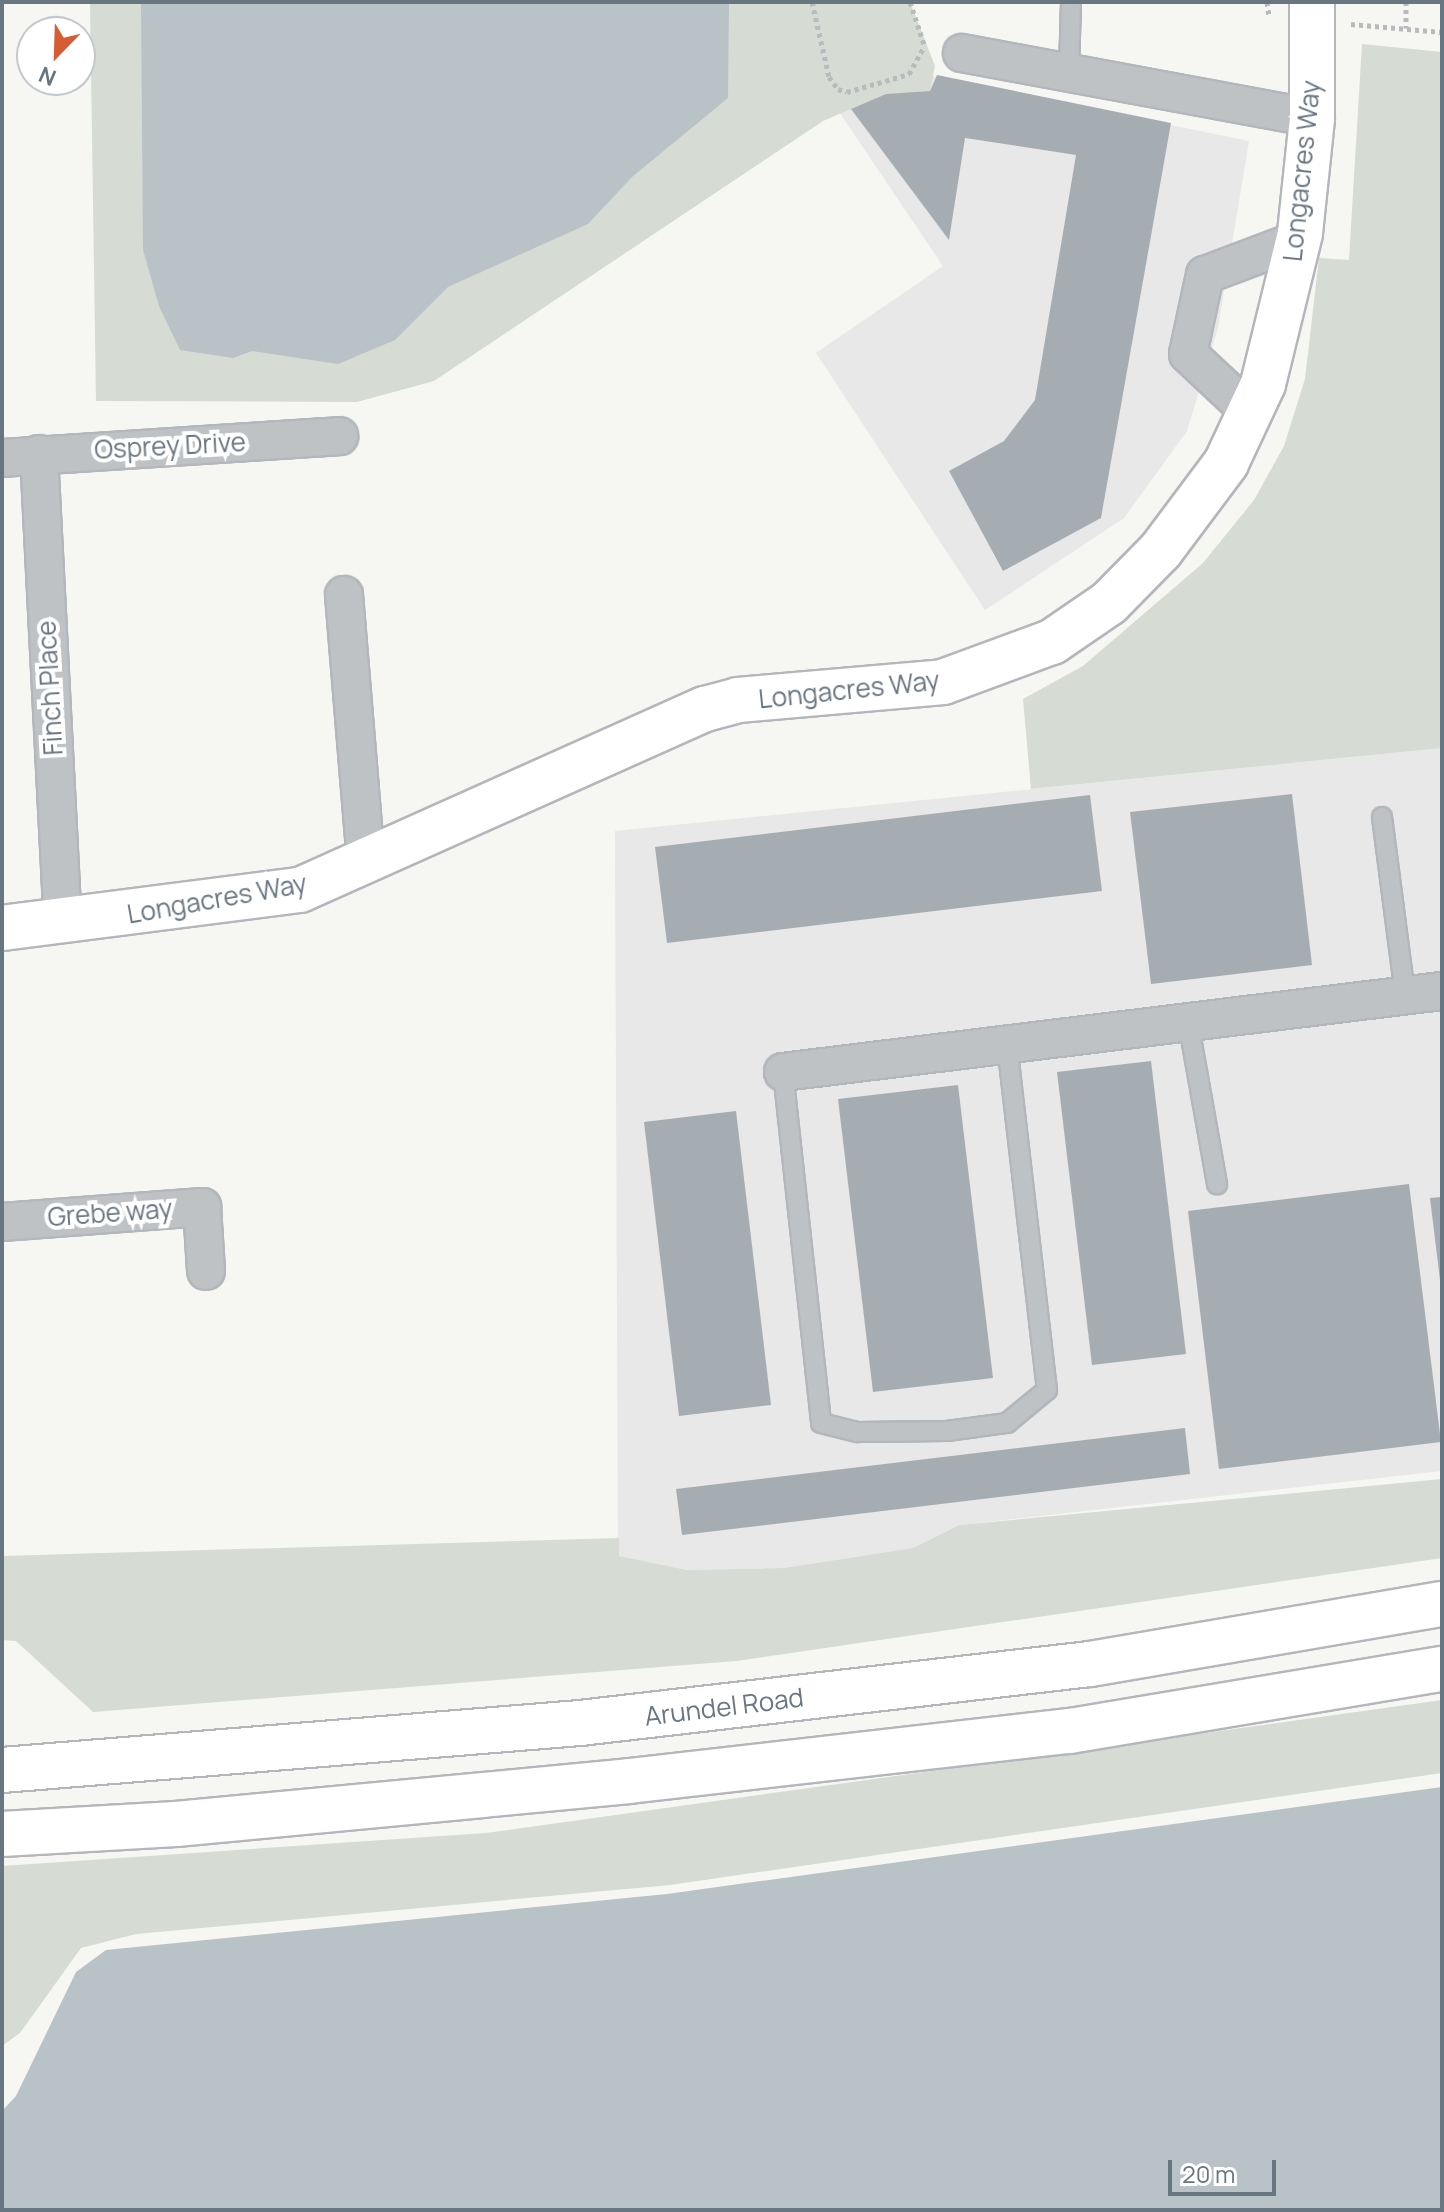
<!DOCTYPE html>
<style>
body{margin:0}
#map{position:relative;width:1444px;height:2212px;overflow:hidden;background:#f6f6f3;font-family:Manrope,sans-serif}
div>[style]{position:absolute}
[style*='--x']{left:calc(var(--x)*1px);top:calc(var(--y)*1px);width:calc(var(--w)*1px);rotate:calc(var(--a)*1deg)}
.built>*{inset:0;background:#e7e8e7}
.green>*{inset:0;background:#d6dbd3}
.water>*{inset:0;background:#b9c2c7}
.building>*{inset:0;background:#a6adb2}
.path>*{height:5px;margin-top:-2.5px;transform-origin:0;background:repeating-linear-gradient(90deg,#b8bbbd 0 4px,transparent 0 8px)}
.roads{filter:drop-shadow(2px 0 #b3b7bb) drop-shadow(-2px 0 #b3b7bb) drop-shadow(0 2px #b3b7bb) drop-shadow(0 -2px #b3b7bb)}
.lane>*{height:18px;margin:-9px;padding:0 9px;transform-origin:9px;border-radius:9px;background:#bec2c5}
.street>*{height:36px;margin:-18px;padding:0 18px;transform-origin:18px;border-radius:18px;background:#bec2c5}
.secondary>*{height:44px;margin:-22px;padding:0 22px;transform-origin:22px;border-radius:22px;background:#fff}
.highway>*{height:44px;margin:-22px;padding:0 22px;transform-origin:22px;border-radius:22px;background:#fff}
span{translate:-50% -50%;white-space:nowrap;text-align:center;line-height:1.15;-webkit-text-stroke:8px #fff;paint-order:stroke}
.street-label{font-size:26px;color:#687682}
.frame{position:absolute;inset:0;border:4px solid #687682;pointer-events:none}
.north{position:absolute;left:16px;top:16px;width:80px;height:80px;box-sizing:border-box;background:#fff;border:2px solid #c3c8cd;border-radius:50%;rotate:203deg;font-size:22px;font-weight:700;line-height:32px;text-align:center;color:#687682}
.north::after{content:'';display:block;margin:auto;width:28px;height:36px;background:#d55c34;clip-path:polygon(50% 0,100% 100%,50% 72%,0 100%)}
.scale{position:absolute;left:1168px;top:2160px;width:108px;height:36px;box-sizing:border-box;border:4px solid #687682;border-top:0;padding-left:10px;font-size:24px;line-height:28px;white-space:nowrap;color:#687682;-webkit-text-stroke:6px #fff;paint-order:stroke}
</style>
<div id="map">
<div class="built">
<i style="clip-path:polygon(921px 74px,1249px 141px,1218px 328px,1187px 431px,1124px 518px,985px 610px,816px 353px,943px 266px,831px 100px)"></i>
<i style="clip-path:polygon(1442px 748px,1442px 1471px,959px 1525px,913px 1548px,784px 1568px,687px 1570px,618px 1556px,615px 831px)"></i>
</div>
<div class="green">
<i style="clip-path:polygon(90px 2px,910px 2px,935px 66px,930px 91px,886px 94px,823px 121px,434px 381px,357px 402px,96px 401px)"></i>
<i style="clip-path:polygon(1362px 44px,1442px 52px,1442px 748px,1031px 789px,1023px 699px,1083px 666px,1203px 563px,1254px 500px,1284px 446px,1305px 379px,1319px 258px,1349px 260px)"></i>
<i style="clip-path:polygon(1442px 1479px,1442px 1558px,736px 1661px,93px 1712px,16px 1641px,2px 1640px,2px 1556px,619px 1538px,619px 1556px,687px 1570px,784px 1568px,913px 1548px,959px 1525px)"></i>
<i style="clip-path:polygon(1442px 1700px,1442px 1773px,670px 1885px,136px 1934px,81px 1948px,20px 2033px,2px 2046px,2px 1866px,486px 1833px)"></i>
</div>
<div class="water">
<i style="clip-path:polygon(141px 2px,729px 2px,728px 98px,632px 177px,588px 224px,448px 287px,395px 340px,338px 364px,252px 351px,233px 358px,180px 350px,159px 306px,143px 250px)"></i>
<i style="clip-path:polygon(1442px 1787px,1442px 2210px,2px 2210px,2px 2111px,16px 2096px,76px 1972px,106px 1950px,667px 1894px)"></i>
</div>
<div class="building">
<i style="clip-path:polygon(937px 75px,1171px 123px,1101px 518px,1003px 571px,949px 471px,1004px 441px,1035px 400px,1076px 155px,965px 138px,949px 240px,851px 109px,886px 94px,930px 91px)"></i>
<i style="clip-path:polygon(1292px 794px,1312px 965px,1151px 984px,1130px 812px)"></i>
<i style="clip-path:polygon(1090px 795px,1102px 891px,667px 943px,655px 847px)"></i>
<i style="clip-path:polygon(1151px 1061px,1186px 1354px,1092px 1365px,1057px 1072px)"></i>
<i style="clip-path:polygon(958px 1085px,993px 1378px,873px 1392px,838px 1099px)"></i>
<i style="clip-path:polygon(736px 1111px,771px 1405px,679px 1416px,644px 1122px)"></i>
<i style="clip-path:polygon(1409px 1184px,1441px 1442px,1219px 1469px,1188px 1211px)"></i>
<i style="clip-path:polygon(1442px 1197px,1442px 1280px,1440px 1280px,1430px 1198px)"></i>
<i style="clip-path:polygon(1185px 1428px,1190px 1474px,682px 1535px,676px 1489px)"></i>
</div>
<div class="path">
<i style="--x:812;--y:2;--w:77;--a:77.2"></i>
<i style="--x:829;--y:77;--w:15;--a:53"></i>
<i style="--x:838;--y:89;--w:9;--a:18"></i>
<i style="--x:847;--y:92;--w:65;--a:-16.2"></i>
<i style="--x:909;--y:74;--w:31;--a:-61"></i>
<i style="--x:910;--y:2;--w:47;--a:71.6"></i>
<i style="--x:1267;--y:2;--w:15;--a:82"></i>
<i style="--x:1406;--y:2;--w:26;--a:90"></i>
<i style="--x:1351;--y:24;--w:91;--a:5"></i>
</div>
<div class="roads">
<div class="lane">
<i style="--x:1069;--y:70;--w:68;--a:-88.3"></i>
<i style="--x:1382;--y:817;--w:179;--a:82.6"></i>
<i style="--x:1188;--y:1021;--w:166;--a:79.9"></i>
<i style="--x:783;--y:1072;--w:353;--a:83.8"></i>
<i style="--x:821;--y:1423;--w:38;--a:14"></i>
<i style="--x:858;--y:1432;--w:89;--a:-0.6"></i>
<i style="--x:947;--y:1431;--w:61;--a:-7.6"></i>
<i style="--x:1007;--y:1423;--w:52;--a:-39.5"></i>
<i style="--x:1047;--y:1390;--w:349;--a:-96.6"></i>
</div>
<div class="street">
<i style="--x:962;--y:53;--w:356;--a:10.5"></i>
<i style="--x:1250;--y:412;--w:85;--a:-136.9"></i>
<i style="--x:1188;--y:354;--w:81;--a:-77.9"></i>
<i style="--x:1205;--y:275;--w:99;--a:-20.6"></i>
<i style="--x:39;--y:454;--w:468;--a:87.1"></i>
<i style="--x:2;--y:458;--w:338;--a:-3.7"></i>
<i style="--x:344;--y:595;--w:267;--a:85.3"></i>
<i style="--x:783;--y:1072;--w:664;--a:-7.01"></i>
<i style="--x:2;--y:1222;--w:201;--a:-4.3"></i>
<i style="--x:202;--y:1207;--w:64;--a:86.4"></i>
</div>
<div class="secondary">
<i style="--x:2;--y:928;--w:300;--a:-7.3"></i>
<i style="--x:300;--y:890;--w:444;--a:-24.1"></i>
<i style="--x:705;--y:709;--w:34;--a:-15"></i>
<i style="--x:738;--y:700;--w:206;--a:-5"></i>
<i style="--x:943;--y:682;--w:116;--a:-20.2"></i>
<i style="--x:1052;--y:642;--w:69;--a:-34.4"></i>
<i style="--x:1109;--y:603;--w:74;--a:-45.5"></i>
<i style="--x:1161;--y:550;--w:109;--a:-53.2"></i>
<i style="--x:1226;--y:463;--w:87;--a:-64.9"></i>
<i style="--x:1263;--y:384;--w:155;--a:-76.2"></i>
<i style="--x:1300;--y:233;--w:116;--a:-84"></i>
<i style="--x:1312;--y:118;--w:116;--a:-90"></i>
</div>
<div class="highway">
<i style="--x:2;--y:1770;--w:580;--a:-4.65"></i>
<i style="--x:580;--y:1723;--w:513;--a:-6.6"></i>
<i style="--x:1090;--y:1664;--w:357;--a:-9.7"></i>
<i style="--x:2;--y:1834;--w:174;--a:-3.3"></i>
<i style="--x:176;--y:1824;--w:455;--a:-5.4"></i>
<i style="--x:629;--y:1781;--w:444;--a:-6.5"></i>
<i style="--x:1070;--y:1731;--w:377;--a:-9.5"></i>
</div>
</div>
<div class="street-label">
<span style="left:1302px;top:171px;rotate:-84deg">Longacres Way</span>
<span style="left:170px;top:446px;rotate:-3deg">Osprey Drive</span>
<span style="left:50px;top:688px;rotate:-93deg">Finch Place</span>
<span style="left:849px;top:690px;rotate:-6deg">Longacres Way</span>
<span style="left:217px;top:899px;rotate:-10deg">Longacres Way</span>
<span style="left:110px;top:1213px;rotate:-4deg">Grebe way</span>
<span style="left:724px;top:1707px;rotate:-7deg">Arundel Road</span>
</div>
<div class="frame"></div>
<div class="north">N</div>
<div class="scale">20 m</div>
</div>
